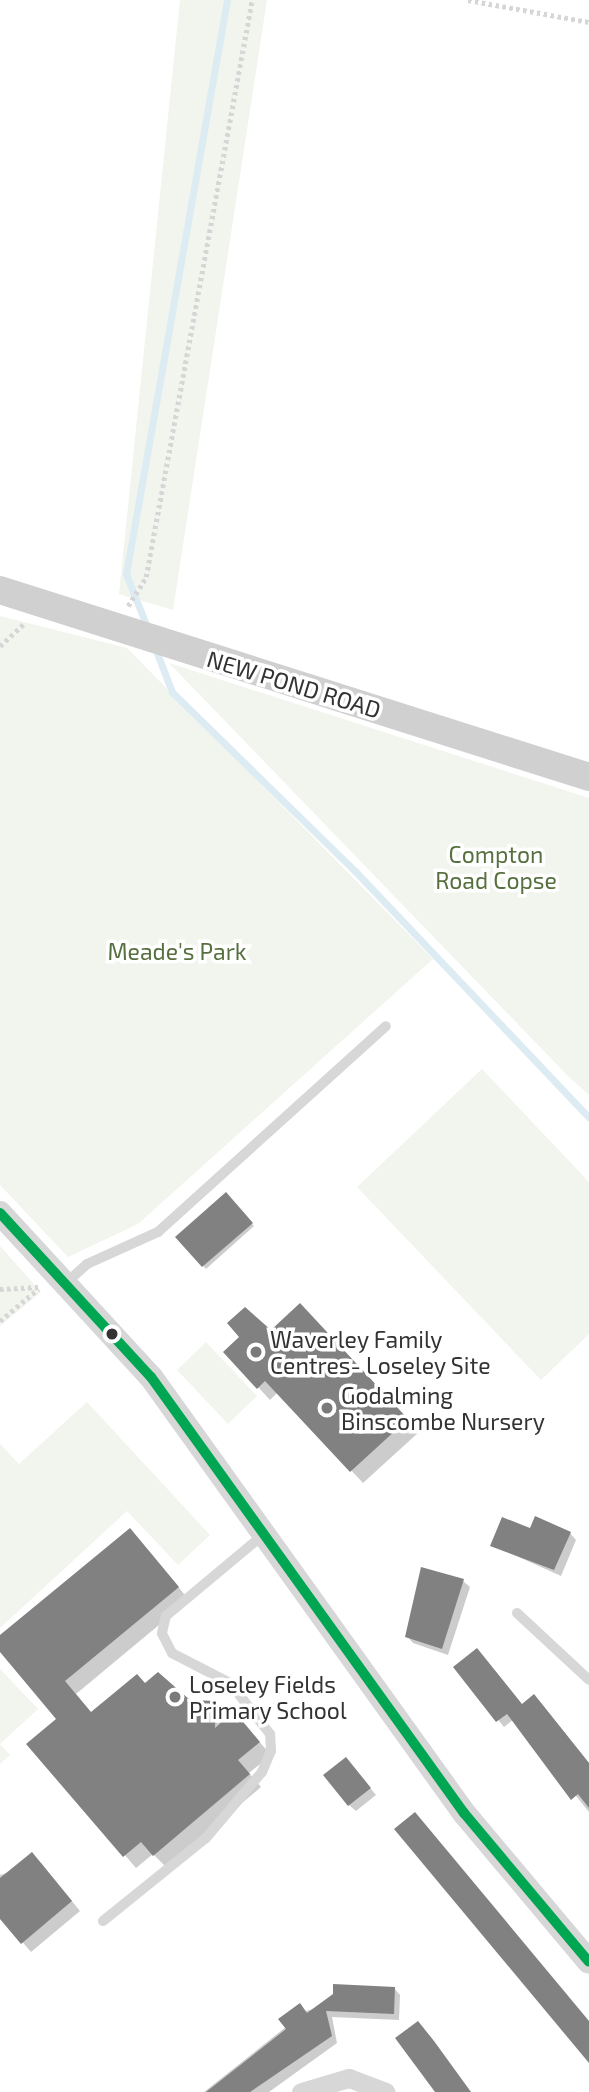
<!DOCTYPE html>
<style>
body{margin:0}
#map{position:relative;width:589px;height:2092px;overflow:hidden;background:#fff;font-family:"Exo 2",sans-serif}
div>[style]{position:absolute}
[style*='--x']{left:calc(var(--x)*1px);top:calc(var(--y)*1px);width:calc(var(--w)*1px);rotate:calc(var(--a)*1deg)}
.green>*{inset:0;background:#f1f5ed}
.shadow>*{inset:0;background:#0003}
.stream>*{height:7px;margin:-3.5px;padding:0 3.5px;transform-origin:3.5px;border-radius:3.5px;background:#ddebf3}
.building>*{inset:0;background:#818181}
.path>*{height:4.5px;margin-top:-2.25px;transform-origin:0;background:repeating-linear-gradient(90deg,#d6d6d6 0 3.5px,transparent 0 7px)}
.service>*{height:10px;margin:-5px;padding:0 5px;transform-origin:5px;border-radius:5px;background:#d7d7d7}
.minor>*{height:19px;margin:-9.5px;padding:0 9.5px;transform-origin:9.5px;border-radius:9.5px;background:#d7d7d7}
.tertiary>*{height:24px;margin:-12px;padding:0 12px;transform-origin:12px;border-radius:12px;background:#d7d7d7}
.secondary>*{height:28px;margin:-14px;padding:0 14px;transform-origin:14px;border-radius:14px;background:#d0d0d0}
.bus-1>*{height:10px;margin:-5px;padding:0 5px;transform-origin:5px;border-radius:5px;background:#00a651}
.dots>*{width:19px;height:19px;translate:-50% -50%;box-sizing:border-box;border:4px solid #fff;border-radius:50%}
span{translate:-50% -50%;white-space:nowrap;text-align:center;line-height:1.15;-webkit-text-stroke:7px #fff;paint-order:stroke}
.street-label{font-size:23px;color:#333}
.park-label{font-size:23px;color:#56703f}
.poi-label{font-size:23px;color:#333}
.left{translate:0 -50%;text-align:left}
</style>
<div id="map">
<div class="green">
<i style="clip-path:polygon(180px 0,267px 0,173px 610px,119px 594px)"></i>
<i style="clip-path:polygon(0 616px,127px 648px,433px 959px,138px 1224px,68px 1257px,0 1185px)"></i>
<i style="clip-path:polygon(169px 663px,589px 798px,589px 1095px,569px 1077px)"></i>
<i style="clip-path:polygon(482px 1069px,589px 1182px,589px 1334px,541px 1380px,357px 1187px)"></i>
<i style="clip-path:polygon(0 1246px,41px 1292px,0 1326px)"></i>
<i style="clip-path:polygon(206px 1342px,257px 1396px,228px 1424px,177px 1370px)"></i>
<i style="clip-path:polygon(87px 1402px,210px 1535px,178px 1565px,127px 1511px,0 1628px,0 1444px,19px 1464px)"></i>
<i style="clip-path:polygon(0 1669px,38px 1709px,0 1744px,10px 1755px,0 1764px)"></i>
</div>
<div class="shadow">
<i style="clip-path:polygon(226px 1194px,254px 1226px,206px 1269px,178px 1237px)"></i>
<i style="clip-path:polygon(312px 1318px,419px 1432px,363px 1483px,278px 1392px,270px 1400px,258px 1387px,271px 1333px)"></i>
<i style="clip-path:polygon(531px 1531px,570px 1533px,576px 1540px,561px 1576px,492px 1545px)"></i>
<i style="clip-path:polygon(142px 1543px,189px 1600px,76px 1694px,92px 1714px,146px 1685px,189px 1702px,216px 1703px,228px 1719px,234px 1713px,271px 1755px,249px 1773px,261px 1787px,166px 1867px,153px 1854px,136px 1868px,29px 1744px,58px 1720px,0 1650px,0 1638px)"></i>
<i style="clip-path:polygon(463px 1581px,470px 1587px,448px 1655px,413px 1643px,407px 1636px)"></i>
<i style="clip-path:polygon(455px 1667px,523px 1705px,541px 1703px,589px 1763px,589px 1812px,514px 1719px,504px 1727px)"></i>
<i style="clip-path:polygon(352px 1766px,376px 1795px,356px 1811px,349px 1805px)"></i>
<i style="clip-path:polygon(41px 1863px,80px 1911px,31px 1952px,0 1916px,0 1875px)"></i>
<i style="clip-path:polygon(394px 1988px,400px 1995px,399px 2020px,332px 2017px,337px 2043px,269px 2092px,204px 2092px,306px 2011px)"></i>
</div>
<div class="stream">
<i style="--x:147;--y:627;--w:57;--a:-111.6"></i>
<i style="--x:126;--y:574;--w:583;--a:-80.02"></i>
<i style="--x:155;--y:648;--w:47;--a:68.9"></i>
<i style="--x:172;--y:692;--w:256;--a:44.4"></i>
<i style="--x:355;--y:871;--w:340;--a:46.5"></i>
</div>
<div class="building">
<i style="clip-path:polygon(226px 1192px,253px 1223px,202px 1267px,175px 1237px)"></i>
<i style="clip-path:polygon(300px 1303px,408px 1419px,350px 1472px,265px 1381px,257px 1389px,223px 1352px,239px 1337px,227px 1323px,245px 1307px,271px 1330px)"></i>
<i style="clip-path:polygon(535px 1516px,571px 1532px,554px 1570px,490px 1546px,502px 1517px,530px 1528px)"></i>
<i style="clip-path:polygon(130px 1528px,179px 1587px,65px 1681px,91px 1712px,137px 1674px,145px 1683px,158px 1672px,190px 1700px,216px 1701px,215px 1728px,234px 1711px,260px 1742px,238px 1760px,250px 1774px,153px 1856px,141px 1842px,123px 1857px,26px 1744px,56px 1719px,0 1652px,0 1635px)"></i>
<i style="clip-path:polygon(421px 1567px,464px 1579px,442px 1649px,405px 1637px)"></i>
<i style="clip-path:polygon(477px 1648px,522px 1704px,534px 1694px,589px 1763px,589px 1808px,578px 1794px,571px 1800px,507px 1714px,496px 1722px,453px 1667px)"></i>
<i style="clip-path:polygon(346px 1757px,371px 1788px,348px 1806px,323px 1775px)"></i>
<i style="clip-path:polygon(415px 1812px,589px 2021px,589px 2063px,394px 1829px)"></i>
<i style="clip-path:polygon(32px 1852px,72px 1901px,21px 1944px,0 1919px,0 1878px)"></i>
<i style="clip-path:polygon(333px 1984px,395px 1987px,394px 2014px,326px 2011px,332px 2036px,250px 2092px,206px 2092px,286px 2029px,278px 2019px,300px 2003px,307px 2013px,333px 1994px)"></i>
<i style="clip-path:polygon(418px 2021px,434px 2041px,471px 2092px,435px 2092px,395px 2038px)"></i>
</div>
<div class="path">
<i style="--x:468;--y:0;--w:123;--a:10.3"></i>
<i style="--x:128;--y:606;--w:34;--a:-58"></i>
<i style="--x:146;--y:577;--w:587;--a:-79.59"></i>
<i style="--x:0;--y:646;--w:34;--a:-43"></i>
<i style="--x:0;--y:1289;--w:38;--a:-3"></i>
<i style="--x:0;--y:1321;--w:50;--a:-40.1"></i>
</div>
<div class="service">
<i style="--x:66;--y:1283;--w:28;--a:-42"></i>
<i style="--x:87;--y:1264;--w:78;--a:-24.3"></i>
<i style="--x:158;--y:1232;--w:307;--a:-42.1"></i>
<i style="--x:517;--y:1613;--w:98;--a:42.9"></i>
<i style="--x:103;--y:1921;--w:132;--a:-38.9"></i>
<i style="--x:206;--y:1838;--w:87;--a:-49.7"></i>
<i style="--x:262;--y:1772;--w:23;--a:-67"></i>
<i style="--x:271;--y:1751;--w:17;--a:-93"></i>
<i style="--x:270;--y:1734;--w:65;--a:-128.1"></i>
<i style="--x:230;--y:1683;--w:65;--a:-152.7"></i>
<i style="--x:172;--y:1653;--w:22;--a:-117"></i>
<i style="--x:162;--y:1633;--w:17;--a:-77"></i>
<i style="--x:166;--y:1616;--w:126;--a:-39.9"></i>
</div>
<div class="minor">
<i style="--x:301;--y:2092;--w:50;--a:-16.3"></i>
<i style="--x:349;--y:2078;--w:39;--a:21"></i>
</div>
<div class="tertiary">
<i style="--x:0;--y:1213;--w:223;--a:47.4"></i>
<i style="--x:151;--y:1377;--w:537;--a:54.33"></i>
<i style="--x:464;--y:1813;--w:194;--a:50"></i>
</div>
<div class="secondary">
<i style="--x:0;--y:590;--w:618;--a:17.61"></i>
</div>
<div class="bus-1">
<i style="--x:0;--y:1213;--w:223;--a:47.4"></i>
<i style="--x:151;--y:1377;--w:537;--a:54.33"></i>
<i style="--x:464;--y:1813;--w:194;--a:50"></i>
</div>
<div class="dots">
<i style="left:112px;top:1334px;background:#333"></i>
<i style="left:256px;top:1352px;background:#7a7a7a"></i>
<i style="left:327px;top:1408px;background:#7a7a7a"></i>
<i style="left:175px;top:1697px;background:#7a7a7a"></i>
</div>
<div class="street-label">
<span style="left:294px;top:684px;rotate:17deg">NEW POND ROAD</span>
</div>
<div class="park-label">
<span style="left:496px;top:867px">Compton<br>Road Copse</span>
<span style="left:177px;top:951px">Meade's Park</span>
</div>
<div class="poi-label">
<span class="left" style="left:270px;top:1352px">Waverley Family<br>Centres- Loseley Site</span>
<span class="left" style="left:341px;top:1408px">Godalming<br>Binscombe Nursery</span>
<span class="left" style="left:189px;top:1697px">Loseley Fields<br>Primary School</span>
</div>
</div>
